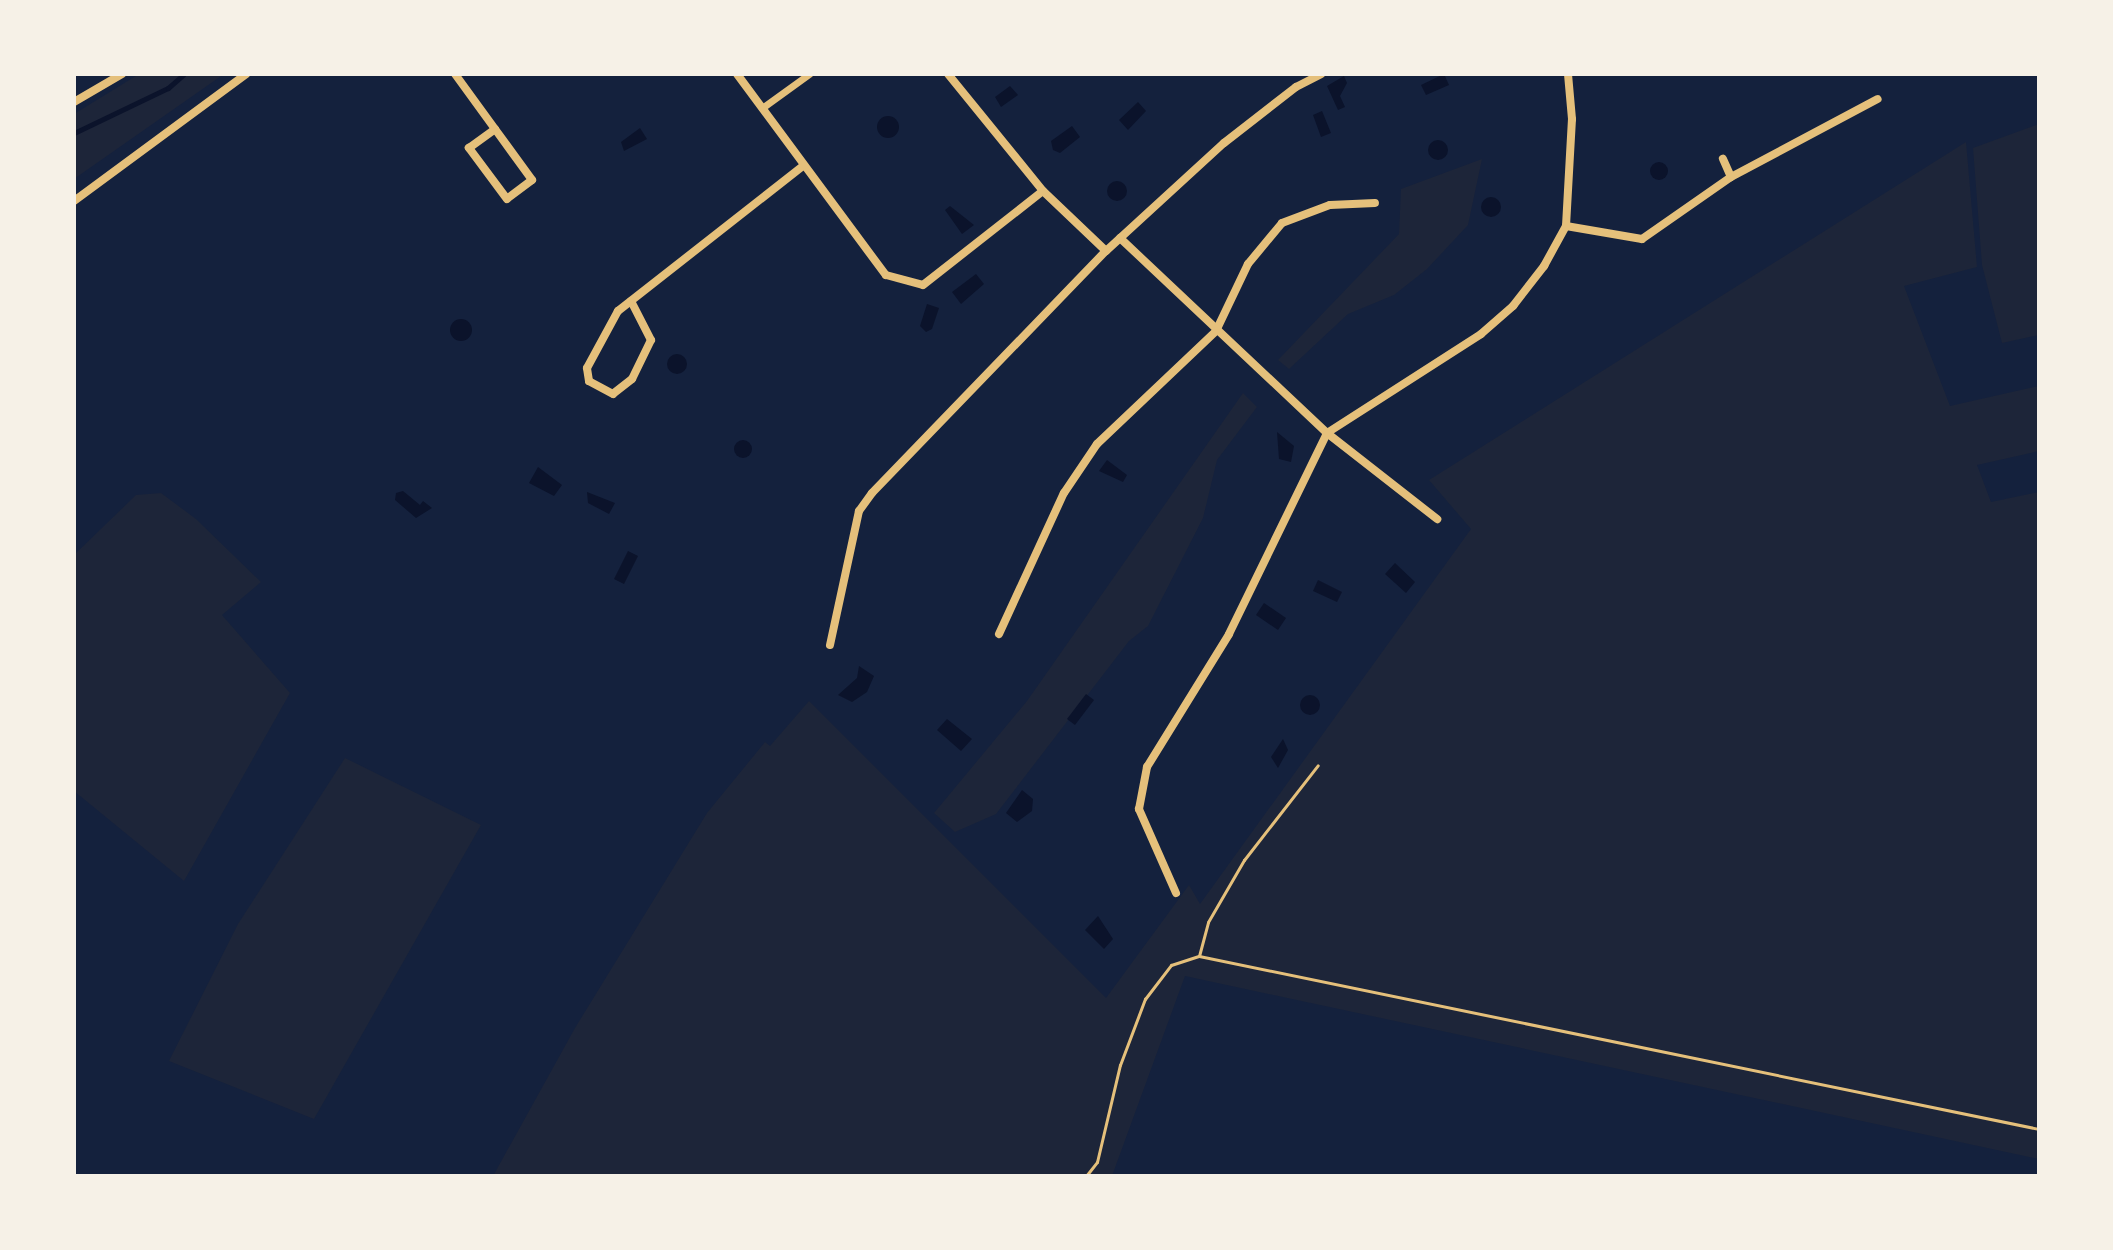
<!DOCTYPE html>
<style>
body{margin:0}
#map{position:relative;width:2113px;height:1250px;overflow:hidden;background:#14213d;font-family:"Work Sans",sans-serif}
div>[style]{position:absolute}
[style*='--x']{left:calc(var(--x)*1px);top:calc(var(--y)*1px);width:calc(var(--w)*1px);rotate:calc(var(--a)*1deg)}
.green>*{inset:0;background:#1d2539}
.water>*{inset:0;background:#0b132b}
.round{border-radius:50%}
.stream>*{height:5px;margin:-2.5px;padding:0 2.5px;transform-origin:2.5px;border-radius:2.5px;background:#0b132b}
.path>*{height:3px;margin:-1.5px;padding:0 1.5px;transform-origin:1.5px;border-radius:1.5px;background:#e5c07b}
.pedestrian>*{height:7px;margin:-3.5px;padding:0 3.5px;transform-origin:3.5px;border-radius:3.5px;background:#e5c07b}
.minor>*{height:8px;margin:-4px;padding:0 4px;transform-origin:4px;border-radius:4px;background:#e5c07b}
span{translate:-50% -50%;white-space:nowrap;text-align:center;line-height:1.15;-webkit-text-stroke:8px #f6f1e7;paint-order:stroke}
.frame{position:absolute;inset:0;border:76px solid #f6f1e7;pointer-events:none}
</style>
<div id="map">
<div class="green">
<i style="clip-path:polygon(139px 74px,224px 74px,74px 179px,74px 114px)"></i>
<i style="clip-path:polygon(2039px 124px,2039px 335px,2002px 343px,1982px 265px,1973px 148px)"></i>
<i style="clip-path:polygon(1966px 142px,1977px 267px,1904px 286px,1950px 406px,2039px 386px,2039px 451px,1977px 465px,1991px 502px,2039px 492px,2039px 1159px,1185px 976px,1112px 1176px,493px 1176px,575px 1028px,707px 813px,765px 742px,770px 746px,809px 701px,1106px 998px,1189px 885px,1200px 904px,1471px 529px,1429px 480px)"></i>
<i style="clip-path:polygon(1482px 159px,1468px 225px,1427px 269px,1394px 295px,1348px 314px,1289px 369px,1278px 360px,1399px 234px,1401px 189px)"></i>
<i style="clip-path:polygon(1243px 393px,1257px 407px,1217px 460px,1203px 518px,1148px 626px,1129px 641px,996px 814px,955px 832px,934px 813px,1027px 701px)"></i>
<i style="clip-path:polygon(161px 493px,196px 519px,261px 582px,222px 615px,290px 693px,184px 881px,74px 791px,74px 555px,136px 495px)"></i>
<i style="clip-path:polygon(345px 758px,481px 825px,314px 1119px,169px 1061px,238px 924px)"></i>
</div>
<div class="water">
<i style="clip-path:polygon(1444px 74px,1449px 85px,1426px 95px,1421px 85px)"></i>
<i style="clip-path:polygon(1344px 76px,1347px 83px,1340px 96px,1345px 107px,1338px 110px,1327px 86px)"></i>
<i style="clip-path:polygon(1010px 86px,1018px 95px,1001px 107px,995px 97px)"></i>
<i style="clip-path:polygon(1138px 102px,1146px 111px,1128px 130px,1119px 120px)"></i>
<i style="clip-path:polygon(1322px 111px,1331px 133px,1321px 137px,1313px 115px)"></i>
<i class="round" style="left:877px;top:116px;width:22px;height:22px"></i>
<i style="clip-path:polygon(1072px 126px,1080px 137px,1060px 153px,1053px 150px,1051px 141px)"></i>
<i style="clip-path:polygon(640px 128px,647px 139px,624px 151px,621px 142px)"></i>
<i class="round" style="left:1428px;top:140px;width:20px;height:20px"></i>
<i class="round" style="left:1650px;top:162px;width:18px;height:18px"></i>
<i class="round" style="left:1107px;top:181px;width:20px;height:20px"></i>
<i class="round" style="left:1481px;top:197px;width:20px;height:20px"></i>
<i style="clip-path:polygon(950px 206px,974px 225px,962px 234px,945px 210px)"></i>
<i style="clip-path:polygon(976px 274px,984px 284px,961px 304px,952px 292px)"></i>
<i style="clip-path:polygon(927px 304px,939px 308px,932px 329px,926px 332px,920px 326px)"></i>
<i class="round" style="left:450px;top:319px;width:22px;height:22px"></i>
<i class="round" style="left:667px;top:354px;width:20px;height:20px"></i>
<i style="clip-path:polygon(1277px 432px,1294px 446px,1291px 462px,1279px 459px)"></i>
<i class="round" style="left:734px;top:440px;width:18px;height:18px"></i>
<i style="clip-path:polygon(1107px 460px,1127px 475px,1123px 482px,1099px 471px)"></i>
<i style="clip-path:polygon(538px 467px,562px 485px,554px 496px,529px 483px)"></i>
<i style="clip-path:polygon(403px 491px,420px 505px,423px 501px,432px 508px,416px 518px,395px 500px,396px 493px)"></i>
<i style="clip-path:polygon(587px 492px,615px 503px,609px 514px,588px 503px)"></i>
<i style="clip-path:polygon(628px 551px,638px 556px,624px 584px,614px 579px)"></i>
<i style="clip-path:polygon(1395px 563px,1415px 582px,1406px 593px,1385px 574px)"></i>
<i style="clip-path:polygon(1318px 580px,1342px 592px,1337px 602px,1313px 591px)"></i>
<i style="clip-path:polygon(1264px 603px,1286px 618px,1278px 630px,1256px 615px)"></i>
<i style="clip-path:polygon(859px 666px,874px 676px,867px 692px,852px 702px,838px 695px,857px 678px)"></i>
<i style="clip-path:polygon(1086px 694px,1094px 700px,1075px 725px,1067px 719px)"></i>
<i class="round" style="left:1300px;top:695px;width:20px;height:20px"></i>
<i style="clip-path:polygon(947px 719px,972px 739px,961px 751px,937px 730px)"></i>
<i style="clip-path:polygon(1283px 739px,1288px 750px,1278px 768px,1271px 757px)"></i>
<i style="clip-path:polygon(1022px 790px,1033px 799px,1032px 811px,1017px 822px,1006px 813px)"></i>
<i style="clip-path:polygon(1098px 916px,1113px 939px,1104px 949px,1085px 930px)"></i>
</div>
<div class="stream">
<i style="--x:74;--y:133;--w:104;--a:-25.6"></i>
<i style="--x:168;--y:88;--w:21;--a:-41"></i>
</div>
<div class="path">
<i style="--x:1199;--y:956;--w:35;--a:-75"></i>
<i style="--x:1208;--y:922;--w:72;--a:-59.9"></i>
<i style="--x:1244;--y:860;--w:120;--a:-52.1"></i>
<i style="--x:1086;--y:1176;--w:18;--a:-52"></i>
<i style="--x:1097;--y:1162;--w:100;--a:-76.7"></i>
<i style="--x:1120;--y:1065;--w:71;--a:-69.3"></i>
<i style="--x:1145;--y:999;--w:43;--a:-52.6"></i>
<i style="--x:1171;--y:965;--w:29;--a:-18"></i>
<i style="--x:1199;--y:956;--w:858;--a:11.64"></i>
</div>
<div class="pedestrian">
<i style="--x:762;--y:108;--w:58;--a:-35.9"></i>
</div>
<div class="minor">
<i style="--x:455;--y:74;--w:68;--a:54"></i>
<i style="--x:495;--y:129;--w:63;--a:54"></i>
<i style="--x:532;--y:180;--w:31;--a:143"></i>
<i style="--x:507;--y:199;--w:64;--a:-126.7"></i>
<i style="--x:469;--y:148;--w:32;--a:-36"></i>
<i style="--x:737;--y:74;--w:250;--a:53.5"></i>
<i style="--x:886;--y:275;--w:38;--a:15"></i>
<i style="--x:923;--y:285;--w:152;--a:-38.1"></i>
<i style="--x:948;--y:74;--w:151;--a:50.9"></i>
<i style="--x:1043;--y:191;--w:87;--a:43.6"></i>
<i style="--x:74;--y:102;--w:56;--a:-30.3"></i>
<i style="--x:1731;--y:177;--w:166;--a:-28"></i>
<i style="--x:74;--y:201;--w:214;--a:-36.4"></i>
<i style="--x:1566;--y:226;--w:77;--a:9.7"></i>
<i style="--x:1642;--y:239;--w:108;--a:-34.9"></i>
<i style="--x:1731;--y:177;--w:20;--a:-114"></i>
<i style="--x:1120;--y:238;--w:284;--a:43.3"></i>
<i style="--x:1327;--y:433;--w:140;--a:38"></i>
<i style="--x:631;--y:301;--w:44;--a:62.9"></i>
<i style="--x:651;--y:340;--w:43;--a:116"></i>
<i style="--x:632;--y:379;--w:24;--a:142"></i>
<i style="--x:613;--y:394;--w:27;--a:-152"></i>
<i style="--x:589;--y:381;--w:13;--a:-99"></i>
<i style="--x:587;--y:368;--w:65;--a:-61.5"></i>
<i style="--x:618;--y:311;--w:236;--a:-38.1"></i>
<i style="--x:999;--y:634;--w:155;--a:-65.3"></i>
<i style="--x:1064;--y:493;--w:59;--a:-56"></i>
<i style="--x:1097;--y:444;--w:164;--a:-43.5"></i>
<i style="--x:1216;--y:331;--w:74;--a:-64.5"></i>
<i style="--x:1248;--y:264;--w:53;--a:-50.3"></i>
<i style="--x:1282;--y:223;--w:51;--a:-20.6"></i>
<i style="--x:1330;--y:205;--w:45;--a:-2.5"></i>
<i style="--x:830;--y:645;--w:137;--a:-77.8"></i>
<i style="--x:859;--y:511;--w:22;--a:-54"></i>
<i style="--x:872;--y:493;--w:337;--a:-46"></i>
<i style="--x:1106;--y:251;--w:160;--a:-42.5"></i>
<i style="--x:1224;--y:143;--w:91;--a:-37.9"></i>
<i style="--x:1296;--y:87;--w:28;--a:-27"></i>
<i style="--x:1176;--y:893;--w:92;--a:-113.8"></i>
<i style="--x:1139;--y:809;--w:43;--a:-79.2"></i>
<i style="--x:1147;--y:767;--w:156;--a:-58.3"></i>
<i style="--x:1229;--y:634;--w:224;--a:-64"></i>
<i style="--x:1327;--y:433;--w:183;--a:-32.7"></i>
<i style="--x:1481;--y:334;--w:43;--a:-41.2"></i>
<i style="--x:1513;--y:306;--w:51;--a:-52.2"></i>
<i style="--x:1544;--y:266;--w:46;--a:-61.2"></i>
<i style="--x:1566;--y:226;--w:107;--a:-86.8"></i>
<i style="--x:1572;--y:119;--w:45;--a:-95.1"></i>
</div>
<div class="frame"></div>
</div>
